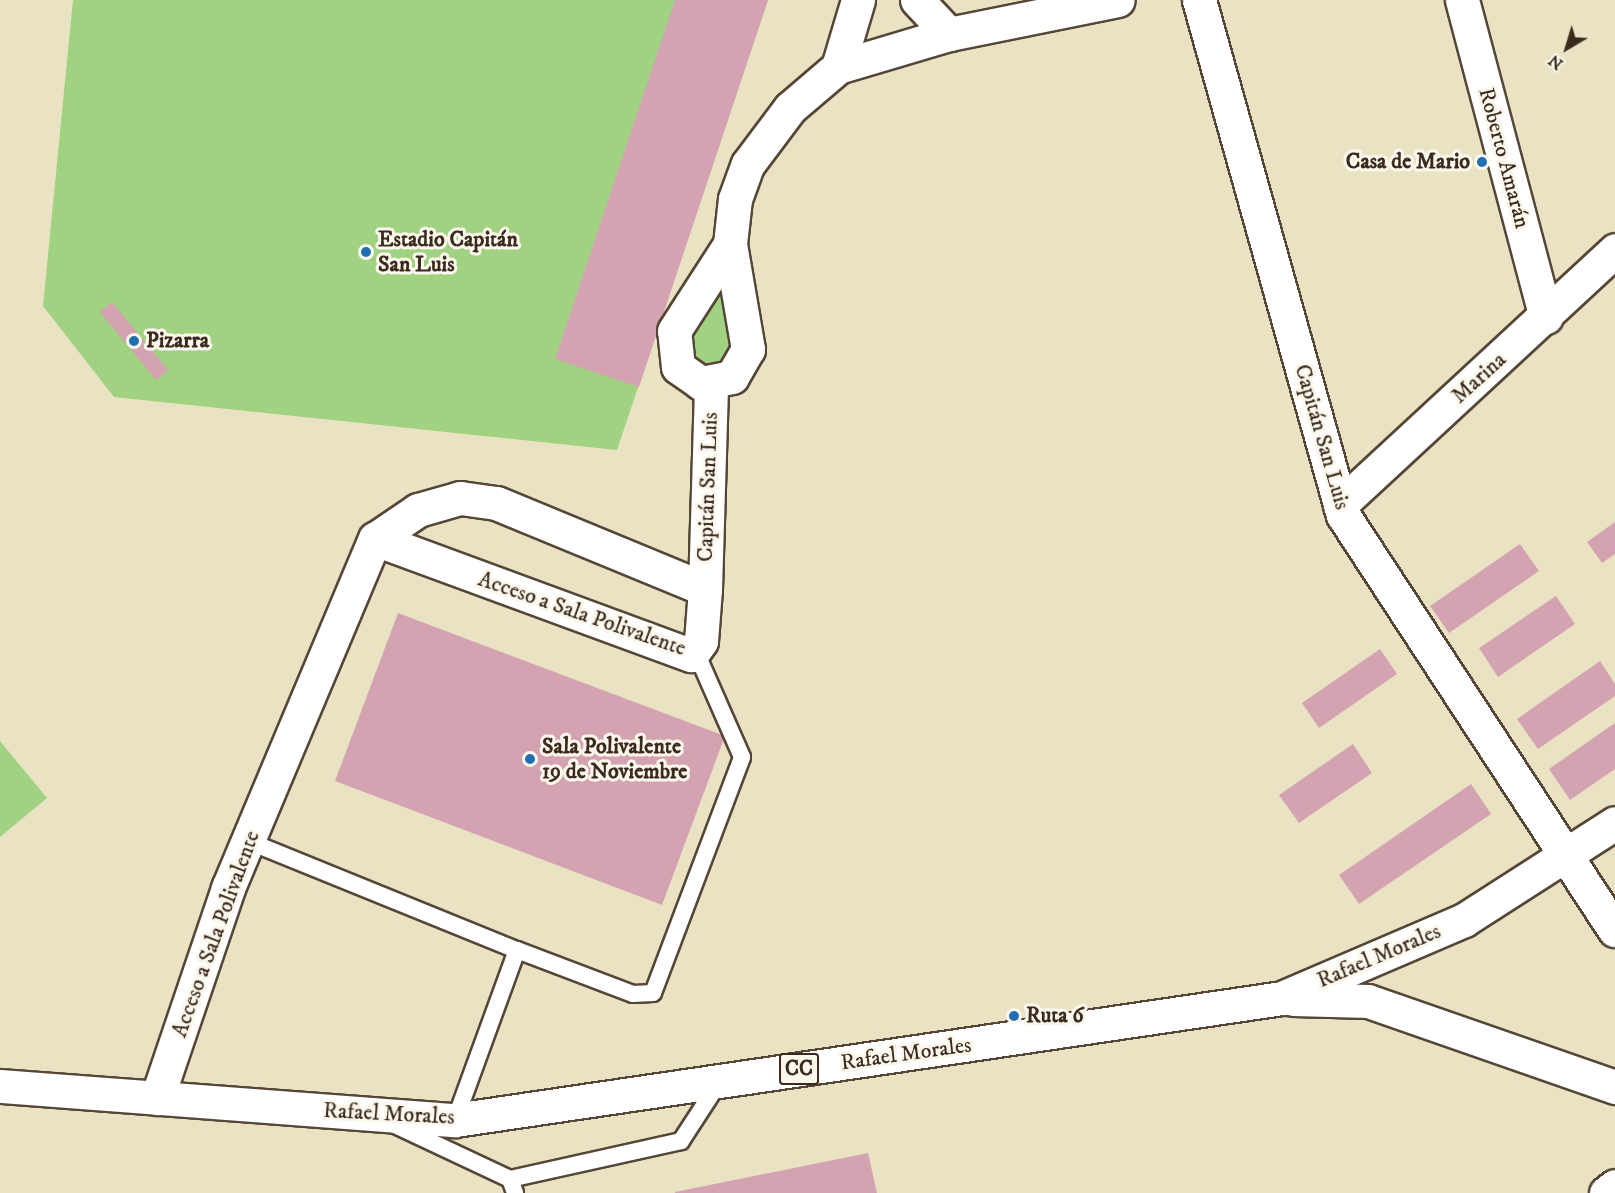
<!DOCTYPE html>
<meta charset="utf-8">
<style>
body{margin:0}
#map{position:relative;width:1615px;height:1193px;overflow:hidden;background:#eae3c3;font-family:"IM FELL DW Pica",serif}
div>[style]{position:absolute}
[style*='--x']{left:calc(var(--x)*1px);top:calc(var(--y)*1px);width:calc(var(--w)*1px);rotate:calc(var(--a)*1deg)}
.green>*{inset:0;background:#a0d282}
.building>*{inset:0;background:#d4a3b1}
.roads{filter:drop-shadow(2px 0 #554637) drop-shadow(-2px 0 #554637) drop-shadow(0 2px #554637) drop-shadow(0 -2px #554637)}
.lane>*{height:16px;margin:-8px;padding:0 8px;transform-origin:8px;border-radius:8px;background:#fff}
.street>*{height:33px;margin:-16.5px;padding:0 16.5px;transform-origin:16.5px;border-radius:16.5px;background:#fff}
.secondary>*{height:33px;margin:-16.5px;padding:0 16.5px;transform-origin:16.5px;border-radius:16.5px;background:#fff}
.primary>*{height:33px;margin:-16.5px;padding:0 16.5px;transform-origin:16.5px;border-radius:16.5px;background:#fff}
.dots>*{width:16px;height:16px;translate:-50% -50%;box-sizing:border-box;border:3px solid #fbf7ec;border-radius:50%}
span{translate:-50% -50%;white-space:nowrap;text-align:center;line-height:1.15;-webkit-text-stroke:6px #fbf7ec;paint-order:stroke}
.shield-label span{padding:2px 4px;background:#fbf7ec;border:2px solid;border-radius:4px;-webkit-text-stroke-width:0}
.shield-label{font-size:21px;color:#3b2a1e;font-weight:700}
.street-label{font-size:22px;color:#3b2a1e}
.poi-label{font-size:22px;color:#3b2a1e;font-weight:700}
.right{translate:-100% -50%;text-align:right}
.left{translate:0 -50%;text-align:left}
.north{position:absolute;left:1537px;top:18px;width:60px;height:60px;-webkit-text-stroke:4px #fbf7ec;paint-order:stroke;rotate:218deg;font-size:16px;font-weight:700;line-height:24px;text-align:center;color:#3b2a1e}
.north::after{content:'';display:block;margin:auto;width:21px;height:27px;background:#3b2a1e;clip-path:polygon(50% 0,100% 100%,50% 72%,0 100%)}
</style>
<div id="map">
<div class="green">
<i style="clip-path:polygon(73px 0,768px 0,617px 450px,114px 397px,43px 306px)"></i>
<i style="clip-path:polygon(720px 288px,736px 340px,725px 369px,694px 366px,689px 336px)"></i>
<i style="clip-path:polygon(0 741px,47px 798px,0 837px)"></i>
</div>
<div class="building">
<i style="clip-path:polygon(675px 0,768px 0,639px 387px,555px 359px)"></i>
<i style="clip-path:polygon(112px 302px,168px 370px,156px 380px,100px 312px)"></i>
<i style="clip-path:polygon(1615px 522px,1615px 554px,1602px 563px,1587px 542px)"></i>
<i style="clip-path:polygon(1520px 544px,1539px 571px,1449px 633px,1430px 606px)"></i>
<i style="clip-path:polygon(1556px 596px,1575px 624px,1498px 677px,1479px 648px)"></i>
<i style="clip-path:polygon(398px 613px,725px 736px,662px 905px,335px 781px)"></i>
<i style="clip-path:polygon(1380px 649px,1397px 674px,1319px 728px,1302px 703px)"></i>
<i style="clip-path:polygon(1600px 661px,1615px 684px,1615px 696px,1538px 749px,1517px 719px)"></i>
<i style="clip-path:polygon(1615px 723px,1615px 769px,1570px 800px,1549px 769px)"></i>
<i style="clip-path:polygon(1353px 744px,1372px 773px,1299px 823px,1279px 795px)"></i>
<i style="clip-path:polygon(1471px 784px,1491px 814px,1359px 904px,1339px 875px)"></i>
<i style="clip-path:polygon(868px 1153px,877px 1193px,675px 1193px,675px 1192px)"></i>
</div>
<div class="roads">
<div class="lane">
<i style="--x:248;--y:841;--w:290;--a:22.1"></i>
<i style="--x:517;--y:950;--w:181;--a:110"></i>
<i style="--x:517;--y:950;--w:124;--a:20.8"></i>
<i style="--x:633;--y:994;--w:20;--a:-3"></i>
<i style="--x:653;--y:993;--w:252;--a:-69.3"></i>
<i style="--x:742;--y:757;--w:115;--a:-113.7"></i>
<i style="--x:395;--y:1125;--w:127;--a:25.2"></i>
<i style="--x:510;--y:1179;--w:15;--a:70"></i>
<i style="--x:510;--y:1179;--w:175;--a:-12.5"></i>
<i style="--x:681;--y:1141;--w:72;--a:-57"></i>
</div>
<div class="street">
<i style="--x:917;--y:0;--w:47;--a:46.7"></i>
<i style="--x:1462;--y:0;--w:328;--a:75.2"></i>
<i style="--x:838;--y:67;--w:70;--a:-73.4"></i>
<i style="--x:730;--y:244;--w:45;--a:-83.7"></i>
<i style="--x:735;--y:199;--w:37;--a:-70"></i>
<i style="--x:748;--y:164;--w:70;--a:-53.1"></i>
<i style="--x:790;--y:108;--w:63;--a:-40.5"></i>
<i style="--x:838;--y:67;--w:116;--a:-16.6"></i>
<i style="--x:949;--y:34;--w:172;--a:-11.4"></i>
<i style="--x:730;--y:244;--w:107;--a:80.3"></i>
<i style="--x:748;--y:349;--w:32;--a:120"></i>
<i style="--x:732;--y:377;--w:32;--a:169"></i>
<i style="--x:701;--y:383;--w:28;--a:-145"></i>
<i style="--x:678;--y:367;--w:36;--a:-96"></i>
<i style="--x:674;--y:331;--w:103;--a:-57.2"></i>
<i style="--x:1340;--y:505;--w:375;--a:-42.8"></i>
<i style="--x:705;--y:589;--w:226;--a:-157.6"></i>
<i style="--x:496;--y:503;--w:36;--a:-172"></i>
<i style="--x:460;--y:498;--w:44;--a:164.1"></i>
<i style="--x:418;--y:510;--w:52;--a:146"></i>
<i style="--x:375;--y:539;--w:337;--a:20.2"></i>
<i style="--x:691;--y:655;--w:17;--a:-54"></i>
<i style="--x:701;--y:641;--w:52;--a:-85.6"></i>
<i style="--x:705;--y:589;--w:205;--a:-88.3"></i>
<i style="--x:157;--y:1098;--w:222;--a:-71.3"></i>
<i style="--x:228;--y:888;--w:379;--a:-67.2"></i>
<i style="--x:1606;--y:1193;--w:11;--a:-38"></i>
</div>
<div class="secondary">
<i style="--x:1199;--y:0;--w:535;--a:74.38"></i>
<i style="--x:1343;--y:515;--w:496;--a:56.8"></i>
</div>
<div class="primary">
<i style="--x:1293;--y:999;--w:75;--a:1.5"></i>
<i style="--x:1368;--y:1001;--w:262;--a:19.2"></i>
<i style="--x:0;--y:1086;--w:456;--a:4.3"></i>
<i style="--x:455;--y:1120;--w:836;--a:-8.39"></i>
<i style="--x:1282;--y:998;--w:198;--a:-23.2"></i>
<i style="--x:1464;--y:920;--w:179;--a:-32.7"></i>
</div>
</div>
<div class="dots">
<i style="left:1482px;top:162px;background:#1f6fb2"></i>
<i style="left:366px;top:252px;background:#1f6fb2"></i>
<i style="left:134px;top:341px;background:#1f6fb2"></i>
<i style="left:530px;top:759px;background:#1f6fb2"></i>
<i style="left:1014px;top:1016px;background:#1f6fb2"></i>
</div>
<div class="shield-label">
<span style="left:799px;top:1069px">CC</span>
</div>
<div class="street-label">
<span style="left:1504px;top:158px;rotate:75deg">Roberto Amarán</span>
<span style="left:1479px;top:378px;rotate:-42deg">Marina</span>
<span style="left:1322px;top:437px;rotate:74deg">Capitán San Luis</span>
<span style="left:708px;top:487px;rotate:-88deg">Capitán San Luis</span>
<span style="left:582px;top:614px;rotate:19deg">Acceso a Sala Polivalente</span>
<span style="left:216px;top:934px;rotate:-70deg">Acceso a Sala Polivalente</span>
<span style="left:1379px;top:956px;rotate:-23deg">Rafael Morales</span>
<span style="left:906px;top:1054px;rotate:-8deg">Rafael Morales</span>
<span style="left:389px;top:1114px;rotate:3deg">Rafael Morales</span>
</div>
<div class="poi-label">
<span class="right" style="left:1470px;top:162px">Casa de Mario</span>
<span class="left" style="left:378px;top:252px">Estadio Capitán<br>San Luis</span>
<span class="left" style="left:146px;top:341px">Pizarra</span>
<span class="left" style="left:542px;top:759px">Sala Polivalente<br>19 de Noviembre</span>
<span class="left" style="left:1026px;top:1016px">Ruta 6</span>
</div>
<div class="north">N</div>
</div>
